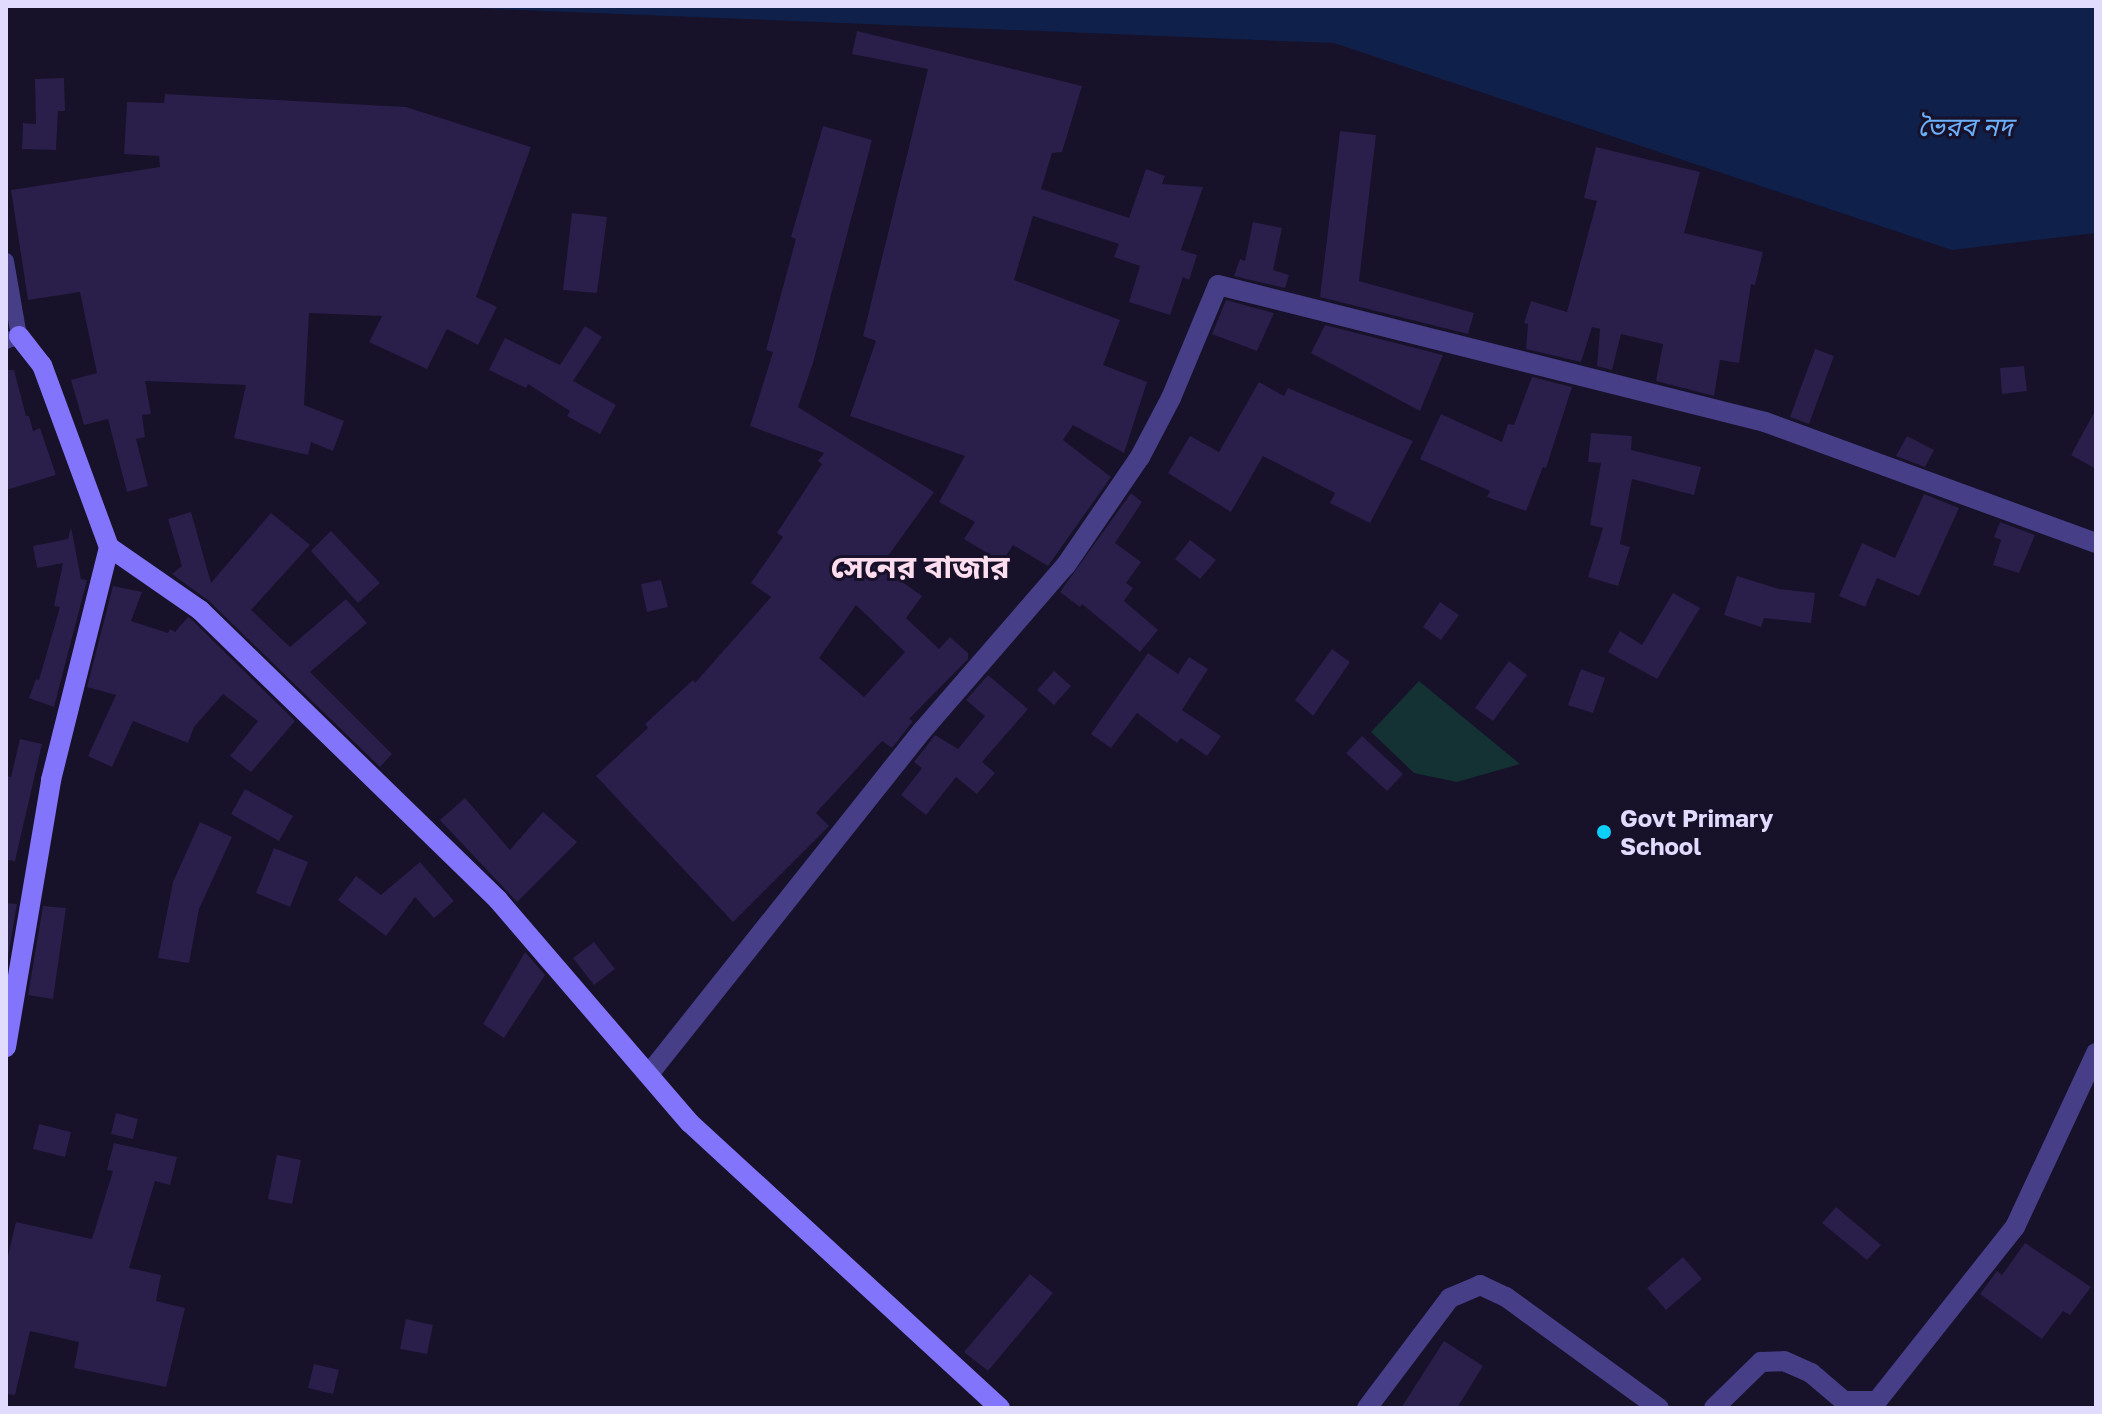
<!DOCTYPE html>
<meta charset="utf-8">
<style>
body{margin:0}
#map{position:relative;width:2102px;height:1414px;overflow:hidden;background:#171129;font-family:"Golos Text","Noto Sans Bengali",sans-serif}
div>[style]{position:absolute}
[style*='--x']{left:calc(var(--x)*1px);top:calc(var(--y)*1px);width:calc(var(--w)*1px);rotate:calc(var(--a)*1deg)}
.green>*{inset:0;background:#143233}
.water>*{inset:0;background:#0f214b}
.building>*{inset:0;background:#2a1e4a}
.lane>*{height:16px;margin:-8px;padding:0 8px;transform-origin:8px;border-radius:8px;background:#463e87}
.street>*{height:20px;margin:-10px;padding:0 10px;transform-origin:10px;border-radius:10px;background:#463e87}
.secondary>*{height:20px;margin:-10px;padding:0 10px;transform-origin:10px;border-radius:10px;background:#8275fb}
.dots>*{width:22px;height:22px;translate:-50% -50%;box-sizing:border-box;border:4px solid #171129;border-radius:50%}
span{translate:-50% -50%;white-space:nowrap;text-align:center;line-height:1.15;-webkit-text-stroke:6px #171129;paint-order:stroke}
.poi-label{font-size:24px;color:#e1dbfe;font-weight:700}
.left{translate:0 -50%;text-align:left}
.water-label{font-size:26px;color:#6caffa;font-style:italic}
.district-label{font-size:32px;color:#feddef;font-weight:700}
.frame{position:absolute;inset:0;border:8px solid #e1dbfe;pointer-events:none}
</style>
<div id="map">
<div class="green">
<i style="clip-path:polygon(1419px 681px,1520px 764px,1457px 782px,1414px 773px,1371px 732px)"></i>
</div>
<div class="water">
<i style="clip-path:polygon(425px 6px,2096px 6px,2096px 233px,1952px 250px,1334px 43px)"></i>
</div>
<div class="building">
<i style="clip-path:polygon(857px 31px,1082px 86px,1062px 152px,1052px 153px,1041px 189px,1129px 218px,1146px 169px,1165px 176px,1162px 184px,1203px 187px,1181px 250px,1197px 255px,1189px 280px,1183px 277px,1170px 315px,1129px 302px,1140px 266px,1114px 257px,1119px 244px,1033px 216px,1014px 280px,1120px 320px,1103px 365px,1147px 382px,1124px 453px,1073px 425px,1063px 440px,1111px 477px,1048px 566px,1013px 545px,1002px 562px,964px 539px,975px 522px,939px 502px,965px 456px,850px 416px,876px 341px,863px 336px,928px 69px,852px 54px)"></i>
<i style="clip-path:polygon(64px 78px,65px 111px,58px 111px,56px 150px,22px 149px,23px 123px,36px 124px,35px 79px)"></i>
<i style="clip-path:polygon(165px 94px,406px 107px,531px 147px,476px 297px,497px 307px,478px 345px,447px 329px,427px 369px,369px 342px,382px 316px,309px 313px,304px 405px,344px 421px,333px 451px,311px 442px,308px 455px,234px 438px,246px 385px,145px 381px,151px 414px,142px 415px,145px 437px,136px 439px,148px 486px,127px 492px,108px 419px,84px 425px,71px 380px,97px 373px,80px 292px,28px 300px,11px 190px,160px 167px,159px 156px,124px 154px,127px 102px,164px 103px)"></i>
<i style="clip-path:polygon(evenodd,823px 126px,872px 140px,813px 363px,798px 407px,934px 492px,883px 563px,887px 565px,884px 569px,922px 596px,906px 618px,939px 649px,950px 637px,968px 653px,968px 659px,909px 719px,913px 721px,892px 748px,882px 741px,816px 813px,829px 826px,733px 922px,596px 776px,648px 728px,645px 724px,693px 680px,695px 683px,771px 597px,751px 583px,783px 537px,777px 533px,822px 464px,818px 461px,824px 453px,750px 426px,773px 352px,766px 350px,796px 239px,791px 237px,823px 126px,856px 605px,905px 652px,864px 697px,819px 658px,856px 605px)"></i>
<i style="clip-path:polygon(1340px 131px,1376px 135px,1359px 281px,1474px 313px,1468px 334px,1320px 297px)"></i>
<i style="clip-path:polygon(1596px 147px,1700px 172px,1684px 233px,1763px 252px,1755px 285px,1751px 284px,1739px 363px,1720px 360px,1714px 396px,1656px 381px,1663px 344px,1621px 334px,1612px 370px,1597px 366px,1600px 329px,1592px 327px,1581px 362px,1526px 349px,1528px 324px,1524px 323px,1531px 301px,1567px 312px,1597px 201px,1584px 198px)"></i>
<i style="clip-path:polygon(572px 213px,607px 217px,597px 293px,563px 290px)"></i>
<i style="clip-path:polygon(1253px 222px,1282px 228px,1273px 270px,1289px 275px,1285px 288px,1234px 276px,1240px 259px,1245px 261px)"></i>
<i style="clip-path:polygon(1226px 300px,1274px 313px,1257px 351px,1212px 334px)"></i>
<i style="clip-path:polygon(1325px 325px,1443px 355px,1420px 411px,1311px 353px)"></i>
<i style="clip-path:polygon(585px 326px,602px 337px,573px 381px,616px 405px,600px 434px,567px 416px,570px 411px,528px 384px,526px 388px,489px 370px,505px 338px,560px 365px)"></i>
<i style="clip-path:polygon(1815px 349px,1834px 356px,1809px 424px,1790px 417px)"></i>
<i style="clip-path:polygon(2024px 366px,2027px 391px,2002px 394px,2000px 368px)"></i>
<i style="clip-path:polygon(6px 370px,14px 370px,26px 416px,29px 416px,33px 431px,40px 428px,56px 475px,6px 490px)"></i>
<i style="clip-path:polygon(1532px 377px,1572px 387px,1546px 468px,1543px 467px,1526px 511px,1487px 497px,1490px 491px,1420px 459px,1441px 414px,1502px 442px,1508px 424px,1514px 425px)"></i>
<i style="clip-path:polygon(1259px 382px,1284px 396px,1288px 388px,1413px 441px,1370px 523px,1330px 503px,1335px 493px,1263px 456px,1231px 512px,1168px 473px,1190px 436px,1219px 452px)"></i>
<i style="clip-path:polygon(2096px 409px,2096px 469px,2071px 455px)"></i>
<i style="clip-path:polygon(1591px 433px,1632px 436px,1631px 450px,1701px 467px,1694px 495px,1632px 479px,1620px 544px,1630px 547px,1618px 586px,1588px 577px,1603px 528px,1590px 525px,1601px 463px,1588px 462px)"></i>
<i style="clip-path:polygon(1907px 436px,1934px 450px,1925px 467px,1896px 456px)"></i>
<i style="clip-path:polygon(1131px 493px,1142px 502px,1115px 543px,1141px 562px,1126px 583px,1133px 588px,1124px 601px,1158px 630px,1140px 652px,1082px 604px,1080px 607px,1060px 592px)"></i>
<i style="clip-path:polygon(1924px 494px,1959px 508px,1919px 596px,1877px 578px,1865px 607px,1839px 596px,1862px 543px,1895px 558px)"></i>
<i style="clip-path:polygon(191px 512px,211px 583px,271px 513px,310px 545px,251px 610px,290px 647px,346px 599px,367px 623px,310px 672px,392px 754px,380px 767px,209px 601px,172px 574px,182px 566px,168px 519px)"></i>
<i style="clip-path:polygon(2000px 522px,2035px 535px,2019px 573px,1993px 565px,2001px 540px,1994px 537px)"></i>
<i style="clip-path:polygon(71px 527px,81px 579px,87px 580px,54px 707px,29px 698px,36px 679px,39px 680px,60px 607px,54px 606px,63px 563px,37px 568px,33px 546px,68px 539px)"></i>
<i style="clip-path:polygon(331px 531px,380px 583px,358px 603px,311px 551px)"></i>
<i style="clip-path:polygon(1190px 540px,1216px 560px,1200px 579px,1175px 559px)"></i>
<i style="clip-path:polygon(1737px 576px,1779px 589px,1815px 593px,1811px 623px,1764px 618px,1761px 627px,1724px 615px)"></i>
<i style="clip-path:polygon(661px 580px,668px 607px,647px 612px,641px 584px)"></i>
<i style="clip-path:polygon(113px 586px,142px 592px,131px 621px,168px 633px,170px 629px,175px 632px,188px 617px,192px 620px,295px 721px,251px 772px,230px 756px,258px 721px,223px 694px,194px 727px,188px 743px,133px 721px,112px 767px,88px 756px,116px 695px,87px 687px)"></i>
<i style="clip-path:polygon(1673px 593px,1700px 608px,1657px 679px,1608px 652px,1620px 631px,1642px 645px)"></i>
<i style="clip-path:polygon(1440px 602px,1459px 615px,1441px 640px,1423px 627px)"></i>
<i style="clip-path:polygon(1332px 649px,1350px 662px,1313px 716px,1295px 700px)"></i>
<i style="clip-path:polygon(1148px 653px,1178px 674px,1189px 657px,1208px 669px,1182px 710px,1221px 736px,1207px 756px,1181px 738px,1177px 743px,1137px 713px,1111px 748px,1091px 734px)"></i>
<i style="clip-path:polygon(1509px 661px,1527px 675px,1493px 721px,1475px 708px)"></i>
<i style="clip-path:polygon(1581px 669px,1605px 678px,1593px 713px,1568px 705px)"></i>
<i style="clip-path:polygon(1054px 671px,1071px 686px,1054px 705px,1037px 690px)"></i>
<i style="clip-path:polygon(988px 675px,1028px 709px,982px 762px,995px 773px,977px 794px,956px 777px,926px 815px,901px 795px,922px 768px,914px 762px,935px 735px,958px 749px,985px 716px,966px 700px)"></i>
<i style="clip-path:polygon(1362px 736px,1403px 774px,1387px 791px,1346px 753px)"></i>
<i style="clip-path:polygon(20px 739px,42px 744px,15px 861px,6px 860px,6px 776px,11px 777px)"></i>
<i style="clip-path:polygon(245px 789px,293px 816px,279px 841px,231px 814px)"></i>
<i style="clip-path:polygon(465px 798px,510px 850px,543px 812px,577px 842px,517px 902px,440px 820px)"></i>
<i style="clip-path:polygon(200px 822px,232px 837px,199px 909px,189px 963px,158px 958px,173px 882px)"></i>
<i style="clip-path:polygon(274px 848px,308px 862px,290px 907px,256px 893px)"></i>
<i style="clip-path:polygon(420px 862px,454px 901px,434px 918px,415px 897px,386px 936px,338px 900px,356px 876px,381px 895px)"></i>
<i style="clip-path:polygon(6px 903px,17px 904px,6px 969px)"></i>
<i style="clip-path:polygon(43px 906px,66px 908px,53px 999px,28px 995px)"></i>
<i style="clip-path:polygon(594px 942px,615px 969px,594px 985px,573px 958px)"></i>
<i style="clip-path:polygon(525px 952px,545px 975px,504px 1038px,483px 1024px)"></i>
<i style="clip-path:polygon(116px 1113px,138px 1119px,133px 1139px,111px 1134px)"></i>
<i style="clip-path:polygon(39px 1124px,71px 1132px,65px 1157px,33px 1149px)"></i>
<i style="clip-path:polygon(114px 1143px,177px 1157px,170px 1185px,155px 1181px,129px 1268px,161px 1275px,156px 1301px,185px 1308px,166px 1387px,74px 1368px,79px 1342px,30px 1331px,15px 1395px,6px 1394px,6px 1264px,16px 1222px,92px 1239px,113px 1171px,107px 1170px)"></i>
<i style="clip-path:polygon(277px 1155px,301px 1160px,292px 1204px,268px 1199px)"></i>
<i style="clip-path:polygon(1836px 1207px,1881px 1245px,1867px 1260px,1822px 1223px)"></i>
<i style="clip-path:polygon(2025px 1243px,2091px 1287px,2070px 1315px,2063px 1311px,2042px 1339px,1980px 1294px,1997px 1271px,2002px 1275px)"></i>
<i style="clip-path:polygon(1683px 1257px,1702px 1279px,1666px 1310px,1647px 1288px)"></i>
<i style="clip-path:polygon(1030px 1274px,1053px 1293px,988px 1371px,964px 1352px)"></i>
<i style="clip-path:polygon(406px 1319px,433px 1325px,427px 1354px,400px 1349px)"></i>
<i style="clip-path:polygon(1444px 1341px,1483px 1366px,1457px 1408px,1401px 1408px)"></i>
<i style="clip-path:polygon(314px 1364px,339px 1370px,333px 1394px,308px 1388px)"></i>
</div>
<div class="lane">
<i style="--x:6;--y:261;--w:76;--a:80.2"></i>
<i style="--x:19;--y:336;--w:14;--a:159"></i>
</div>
<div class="street">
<i style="--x:649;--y:1074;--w:438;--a:-51.5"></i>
<i style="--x:922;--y:731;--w:220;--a:-49.1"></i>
<i style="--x:1066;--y:565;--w:131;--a:-55.6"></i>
<i style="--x:1140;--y:457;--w:67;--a:-62.3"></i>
<i style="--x:1171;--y:398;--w:122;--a:-67.4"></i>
<i style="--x:1218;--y:285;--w:564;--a:14.06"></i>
<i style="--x:1765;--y:422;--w:352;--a:20.1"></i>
<i style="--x:1367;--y:1408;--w:138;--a:-53"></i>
<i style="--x:1450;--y:1298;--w:33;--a:-23"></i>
<i style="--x:1480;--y:1285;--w:29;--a:25"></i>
<i style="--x:1506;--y:1297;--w:189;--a:36"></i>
<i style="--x:1714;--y:1408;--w:66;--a:-44.4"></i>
<i style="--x:1761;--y:1362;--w:23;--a:-2"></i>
<i style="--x:1784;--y:1361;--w:30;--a:24"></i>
<i style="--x:1811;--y:1373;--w:43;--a:40.3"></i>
<i style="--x:1844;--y:1401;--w:33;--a:0"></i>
<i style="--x:1877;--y:1401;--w:222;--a:-51.6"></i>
<i style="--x:2015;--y:1227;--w:192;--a:-65"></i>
</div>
<div class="secondary">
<i style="--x:19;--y:336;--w:37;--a:52"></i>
<i style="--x:42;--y:365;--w:194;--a:69.8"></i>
<i style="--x:109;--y:547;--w:111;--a:34.7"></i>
<i style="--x:200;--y:610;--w:416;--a:44.2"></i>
<i style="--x:498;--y:900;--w:294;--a:49.3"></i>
<i style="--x:690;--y:1123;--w:421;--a:42.6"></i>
<i style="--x:6;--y:1047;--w:271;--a:-80.4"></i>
<i style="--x:51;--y:780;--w:240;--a:-76"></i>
</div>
<div class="dots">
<i style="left:1604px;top:832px;background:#0dd0f8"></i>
</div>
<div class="poi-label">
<span class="left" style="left:1620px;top:832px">Govt Primary<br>School</span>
</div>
<div class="water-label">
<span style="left:1965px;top:127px">ভৈরব নদ</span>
</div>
<div class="district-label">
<span style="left:920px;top:566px">সেনের বাজার</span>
</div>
<div class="frame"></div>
</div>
